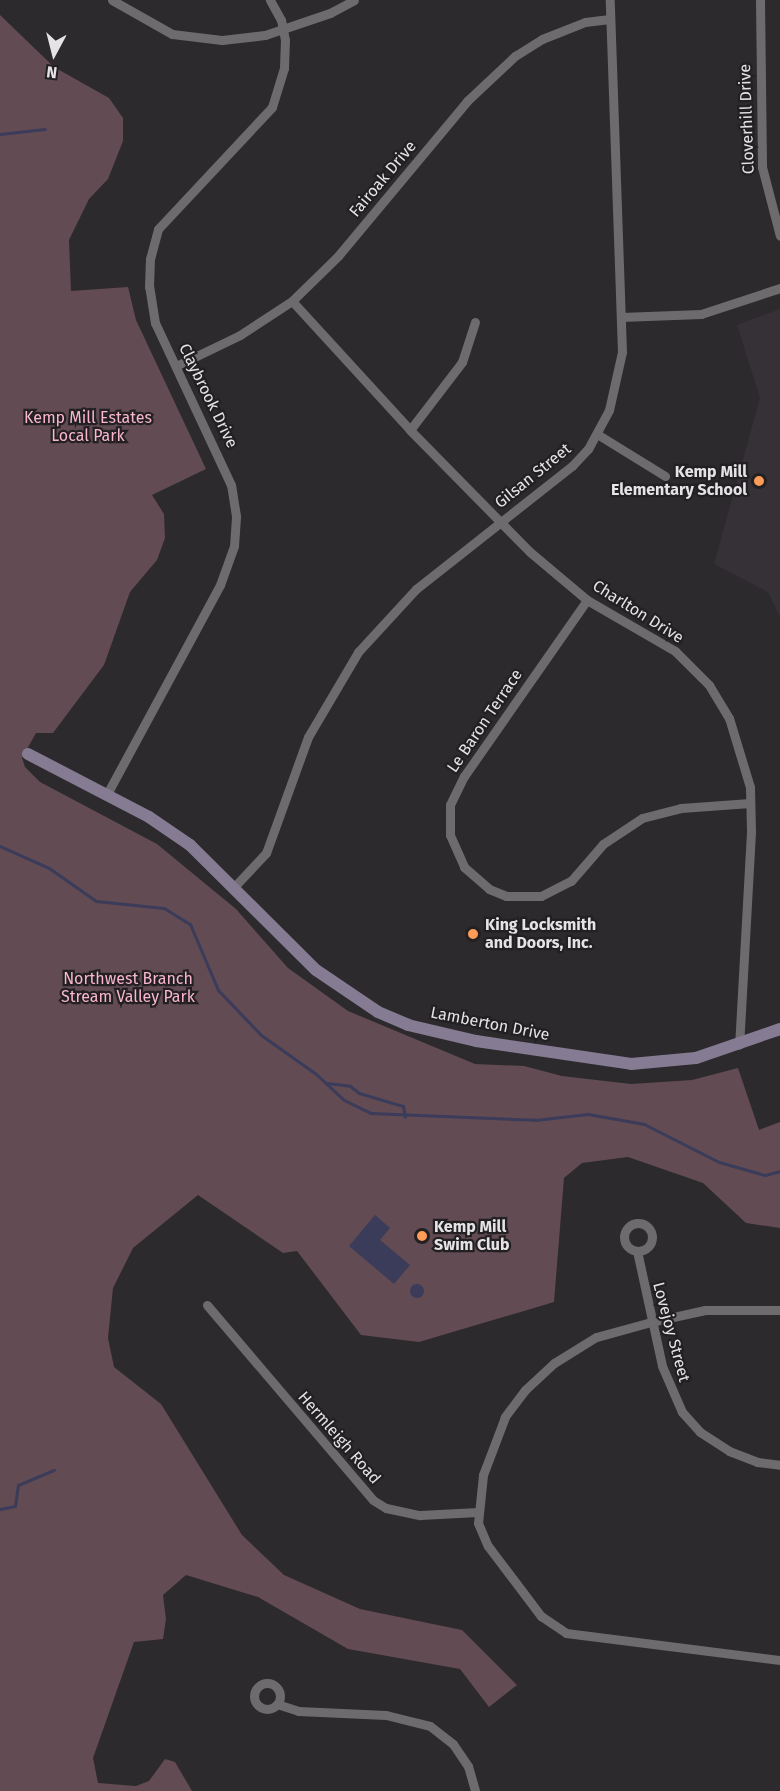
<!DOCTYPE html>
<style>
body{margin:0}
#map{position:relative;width:780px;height:1791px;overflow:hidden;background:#2c2a2c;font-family:"Fira Sans",sans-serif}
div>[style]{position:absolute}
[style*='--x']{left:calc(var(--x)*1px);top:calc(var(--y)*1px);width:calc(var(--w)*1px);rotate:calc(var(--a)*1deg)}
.built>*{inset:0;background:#363037}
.green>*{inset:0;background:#624b53}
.water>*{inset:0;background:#3b3b5a}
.round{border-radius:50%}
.stream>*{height:3px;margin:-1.5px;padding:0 1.5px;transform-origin:1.5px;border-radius:1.5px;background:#3b3b5a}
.street>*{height:9px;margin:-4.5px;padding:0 4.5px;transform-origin:4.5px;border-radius:4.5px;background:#6e6b6e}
.street>.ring{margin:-4.5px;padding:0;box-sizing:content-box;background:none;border:9px solid #6e6b6e;border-radius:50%}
.secondary>*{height:12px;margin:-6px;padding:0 6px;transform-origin:6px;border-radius:6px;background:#857b93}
.dots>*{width:16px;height:16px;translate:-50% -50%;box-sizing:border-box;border:3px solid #222022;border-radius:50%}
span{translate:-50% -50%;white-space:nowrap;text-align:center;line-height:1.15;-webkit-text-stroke:4.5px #222022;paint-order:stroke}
.street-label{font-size:16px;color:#e5e3e5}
.park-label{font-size:16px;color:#fab6cd}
.poi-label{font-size:16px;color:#e5e3e5;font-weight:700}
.right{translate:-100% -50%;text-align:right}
.left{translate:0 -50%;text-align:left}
.north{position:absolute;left:24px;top:24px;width:60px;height:60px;-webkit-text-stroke:4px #222022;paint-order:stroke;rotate:187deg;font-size:16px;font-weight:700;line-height:24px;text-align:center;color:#e5e3e5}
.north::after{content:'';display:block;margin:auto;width:21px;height:27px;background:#e5e3e5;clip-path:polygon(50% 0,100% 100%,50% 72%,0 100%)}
</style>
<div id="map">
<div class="built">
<i style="clip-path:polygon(780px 309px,780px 617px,768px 592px,714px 564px,760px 398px,737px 325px)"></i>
</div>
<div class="green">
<i style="clip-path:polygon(0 15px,54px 67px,109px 98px,123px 118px,123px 141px,108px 179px,89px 199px,69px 240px,71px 291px,128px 287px,136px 320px,206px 469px,152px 495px,164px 514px,165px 538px,157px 560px,130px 592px,104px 665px,53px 733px,36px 733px,22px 758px,25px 767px,40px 782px,157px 844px,236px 909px,288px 968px,348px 1011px,475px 1064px,524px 1066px,562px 1076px,631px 1084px,692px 1080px,738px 1068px,759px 1130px,780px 1122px,780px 1228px,746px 1223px,703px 1183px,628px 1157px,582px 1163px,564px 1178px,554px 1302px,419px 1342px,361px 1335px,297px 1251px,283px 1253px,198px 1195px,133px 1248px,113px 1288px,108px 1338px,114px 1367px,161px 1404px,242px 1535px,284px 1575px,360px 1609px,462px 1630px,517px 1685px,489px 1707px,460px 1669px,348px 1649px,258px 1597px,186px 1575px,163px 1595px,166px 1619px,163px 1639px,134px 1642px,93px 1758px,98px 1783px,136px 1786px,149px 1781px,165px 1759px,175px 1762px,192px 1791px,0 1791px)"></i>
</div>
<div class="water">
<i style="clip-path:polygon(375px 1215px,390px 1228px,380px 1240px,410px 1265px,394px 1284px,349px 1246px)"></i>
<i class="round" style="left:410px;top:1284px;width:14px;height:14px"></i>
</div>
<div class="stream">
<i style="--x:0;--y:134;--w:45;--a:-6.3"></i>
<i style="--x:0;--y:846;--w:54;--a:24.2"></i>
<i style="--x:49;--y:868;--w:57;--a:35.1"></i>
<i style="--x:96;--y:901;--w:68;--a:5.9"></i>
<i style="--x:164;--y:908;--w:31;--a:32"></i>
<i style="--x:190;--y:924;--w:72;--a:67"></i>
<i style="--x:218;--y:990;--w:62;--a:46.3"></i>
<i style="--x:261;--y:1035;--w:67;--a:35.3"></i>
<i style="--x:316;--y:1074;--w:38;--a:43"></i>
<i style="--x:344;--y:1100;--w:30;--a:26"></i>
<i style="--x:371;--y:1113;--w:164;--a:2.4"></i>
<i style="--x:535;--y:1120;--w:53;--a:-6.5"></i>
<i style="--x:588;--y:1114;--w:57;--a:10.1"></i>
<i style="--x:644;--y:1124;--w:84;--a:26.9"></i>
<i style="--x:719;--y:1162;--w:48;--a:15.8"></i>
<i style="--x:765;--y:1175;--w:16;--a:-15"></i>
<i style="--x:327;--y:1083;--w:23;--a:7"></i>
<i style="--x:350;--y:1086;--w:11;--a:38"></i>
<i style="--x:359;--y:1093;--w:46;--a:16.5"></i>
<i style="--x:403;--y:1106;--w:11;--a:80"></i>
<i style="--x:0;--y:1509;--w:15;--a:-11"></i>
<i style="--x:15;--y:1506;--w:21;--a:-82"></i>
<i style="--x:18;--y:1485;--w:39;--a:-23"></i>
</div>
<div class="street">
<i style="--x:112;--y:0;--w:69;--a:29.5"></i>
<i style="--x:172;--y:34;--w:50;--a:6.8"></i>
<i style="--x:222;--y:40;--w:43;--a:-6.6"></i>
<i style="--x:265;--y:35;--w:69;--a:-18.7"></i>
<i style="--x:330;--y:13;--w:27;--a:-28"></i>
<i style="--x:760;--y:0;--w:167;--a:89.3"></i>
<i style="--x:762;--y:167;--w:71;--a:75.4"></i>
<i style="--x:292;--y:301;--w:175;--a:47.5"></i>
<i style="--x:410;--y:430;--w:171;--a:45.5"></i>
<i style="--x:530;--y:552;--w:75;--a:40.1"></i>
<i style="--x:587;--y:600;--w:102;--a:30.1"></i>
<i style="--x:675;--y:651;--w:48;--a:45"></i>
<i style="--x:709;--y:685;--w:39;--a:59"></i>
<i style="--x:729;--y:718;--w:72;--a:73.1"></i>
<i style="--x:750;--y:787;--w:45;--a:88.7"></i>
<i style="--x:751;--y:832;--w:213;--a:93.2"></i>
<i style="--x:621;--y:317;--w:80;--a:-2.1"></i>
<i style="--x:701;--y:314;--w:83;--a:-18.2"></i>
<i style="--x:178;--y:365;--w:69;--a:-25.8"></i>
<i style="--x:240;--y:335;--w:62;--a:-33.2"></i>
<i style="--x:292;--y:301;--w:64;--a:-44.4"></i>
<i style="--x:338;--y:256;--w:202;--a:-50.2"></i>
<i style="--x:467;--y:101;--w:66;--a:-43.2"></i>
<i style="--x:515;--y:56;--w:32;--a:-32"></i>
<i style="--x:542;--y:39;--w:46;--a:-21.6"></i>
<i style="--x:585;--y:22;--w:25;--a:-7"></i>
<i style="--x:410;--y:430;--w:86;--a:-52.6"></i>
<i style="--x:462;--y:362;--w:42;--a:-72"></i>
<i style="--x:597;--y:434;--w:80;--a:31.7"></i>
<i style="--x:587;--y:600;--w:215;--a:124.9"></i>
<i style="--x:464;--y:776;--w:32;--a:116"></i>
<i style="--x:450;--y:805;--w:30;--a:90"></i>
<i style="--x:450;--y:835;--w:35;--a:66"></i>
<i style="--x:464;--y:867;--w:33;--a:41"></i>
<i style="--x:489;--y:889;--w:18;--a:22"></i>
<i style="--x:506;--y:896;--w:35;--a:0"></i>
<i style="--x:541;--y:896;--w:34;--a:-27"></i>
<i style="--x:571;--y:881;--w:49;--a:-49.1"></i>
<i style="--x:603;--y:844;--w:47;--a:-33.7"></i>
<i style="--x:642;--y:818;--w:40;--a:-14.4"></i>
<i style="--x:681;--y:808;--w:69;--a:-4.1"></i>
<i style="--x:107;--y:794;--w:238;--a:-61.6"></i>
<i style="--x:220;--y:585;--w:41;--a:-70.3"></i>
<i style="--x:234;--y:546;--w:30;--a:-86"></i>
<i style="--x:236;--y:516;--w:31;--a:-99"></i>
<i style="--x:231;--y:485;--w:179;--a:-115.1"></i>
<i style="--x:155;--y:323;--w:36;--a:-99"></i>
<i style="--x:149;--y:287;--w:28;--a:-88"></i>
<i style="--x:150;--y:259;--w:31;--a:-75"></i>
<i style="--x:158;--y:229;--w:167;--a:-46.9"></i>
<i style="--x:272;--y:107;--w:41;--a:-72.9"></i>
<i style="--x:284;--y:68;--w:28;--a:-88"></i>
<i style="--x:285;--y:40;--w:20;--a:-101"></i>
<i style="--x:281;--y:20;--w:23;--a:-119"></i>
<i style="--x:235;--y:886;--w:45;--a:-46.8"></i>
<i style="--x:266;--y:853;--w:123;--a:-70.1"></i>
<i style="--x:308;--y:737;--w:99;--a:-59.5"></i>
<i style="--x:358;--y:652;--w:86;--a:-47.4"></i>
<i style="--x:416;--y:589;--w:199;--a:-38.3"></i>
<i style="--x:572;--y:466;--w:23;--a:-47"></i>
<i style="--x:588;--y:449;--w:44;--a:-61.7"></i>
<i style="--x:609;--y:410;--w:59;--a:-77.4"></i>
<i style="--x:622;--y:352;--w:352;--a:-92"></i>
<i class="ring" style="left:624px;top:1223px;width:19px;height:19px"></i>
<i style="--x:637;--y:1251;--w:118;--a:77.7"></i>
<i style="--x:662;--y:1366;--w:50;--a:66.5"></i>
<i style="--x:682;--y:1412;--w:27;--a:48"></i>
<i style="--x:700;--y:1432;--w:35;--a:33"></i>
<i style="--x:729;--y:1451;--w:30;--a:21"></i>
<i style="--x:757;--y:1462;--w:23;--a:7"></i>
<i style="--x:207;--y:1305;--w:256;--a:49.6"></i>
<i style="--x:373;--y:1500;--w:15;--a:32"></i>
<i style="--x:386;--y:1508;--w:35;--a:12"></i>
<i style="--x:420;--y:1515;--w:58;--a:-3"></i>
<i style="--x:780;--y:1310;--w:75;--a:180"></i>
<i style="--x:705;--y:1310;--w:55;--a:167.5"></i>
<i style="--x:651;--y:1322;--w:57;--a:164.7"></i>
<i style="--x:596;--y:1337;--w:49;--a:148.2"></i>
<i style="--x:554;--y:1363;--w:40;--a:137"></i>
<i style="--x:525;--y:1390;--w:34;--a:127"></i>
<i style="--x:505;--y:1417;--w:62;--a:110.8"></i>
<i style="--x:483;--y:1475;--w:48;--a:95.9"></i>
<i style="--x:478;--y:1523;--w:25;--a:67"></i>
<i style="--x:488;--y:1546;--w:88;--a:52.9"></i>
<i style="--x:541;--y:1616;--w:30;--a:34"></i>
<i style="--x:566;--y:1633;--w:216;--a:7.2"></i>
<i class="ring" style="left:254px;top:1683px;width:17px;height:17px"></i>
<i style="--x:277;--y:1704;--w:22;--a:18"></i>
<i style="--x:298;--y:1711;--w:88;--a:2.6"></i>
<i style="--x:386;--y:1715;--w:45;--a:14"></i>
<i style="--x:430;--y:1726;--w:29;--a:38"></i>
<i style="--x:453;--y:1744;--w:27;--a:56"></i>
<i style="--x:468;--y:1766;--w:26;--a:74"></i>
</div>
<div class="secondary">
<i style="--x:28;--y:754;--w:136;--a:27.5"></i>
<i style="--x:149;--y:817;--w:50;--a:34.3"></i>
<i style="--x:190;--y:845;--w:177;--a:44.8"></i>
<i style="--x:316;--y:970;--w:75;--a:34.1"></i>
<i style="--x:378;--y:1012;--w:33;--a:23"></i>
<i style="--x:408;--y:1025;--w:70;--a:13.2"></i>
<i style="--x:476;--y:1041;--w:157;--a:8.4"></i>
<i style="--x:631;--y:1064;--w:65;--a:-5.3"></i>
<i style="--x:696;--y:1058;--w:89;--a:-19"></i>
</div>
<div class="dots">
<i style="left:759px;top:481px;background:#fe9c57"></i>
<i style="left:473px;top:934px;background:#fe9c57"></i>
<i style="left:422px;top:1236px;background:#fe9c57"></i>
</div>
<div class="street-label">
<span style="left:747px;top:119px;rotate:-92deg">Cloverhill Drive</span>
<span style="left:383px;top:179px;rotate:-50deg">Fairoak Drive</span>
<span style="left:208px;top:396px;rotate:64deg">Claybrook Drive</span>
<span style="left:533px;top:476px;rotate:-39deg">Gilsan Street</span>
<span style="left:638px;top:612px;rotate:32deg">Charlton Drive</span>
<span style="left:485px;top:721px;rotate:-56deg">Le Baron Terrace</span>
<span style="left:490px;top:1024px;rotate:11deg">Lamberton Drive</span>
<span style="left:671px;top:1332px;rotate:75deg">Lovejoy Street</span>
<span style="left:339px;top:1438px;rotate:49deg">Hermleigh Road</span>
</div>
<div class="park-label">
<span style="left:88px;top:427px">Kemp Mill Estates<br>Local Park</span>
<span style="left:128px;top:988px">Northwest Branch<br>Stream Valley Park</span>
</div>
<div class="poi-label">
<span class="right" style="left:747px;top:481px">Kemp Mill<br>Elementary School</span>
<span class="left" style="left:485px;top:934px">King Locksmith<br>and Doors, Inc.</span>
<span class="left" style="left:434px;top:1236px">Kemp Mill<br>Swim Club</span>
</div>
<div class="north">N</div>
</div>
